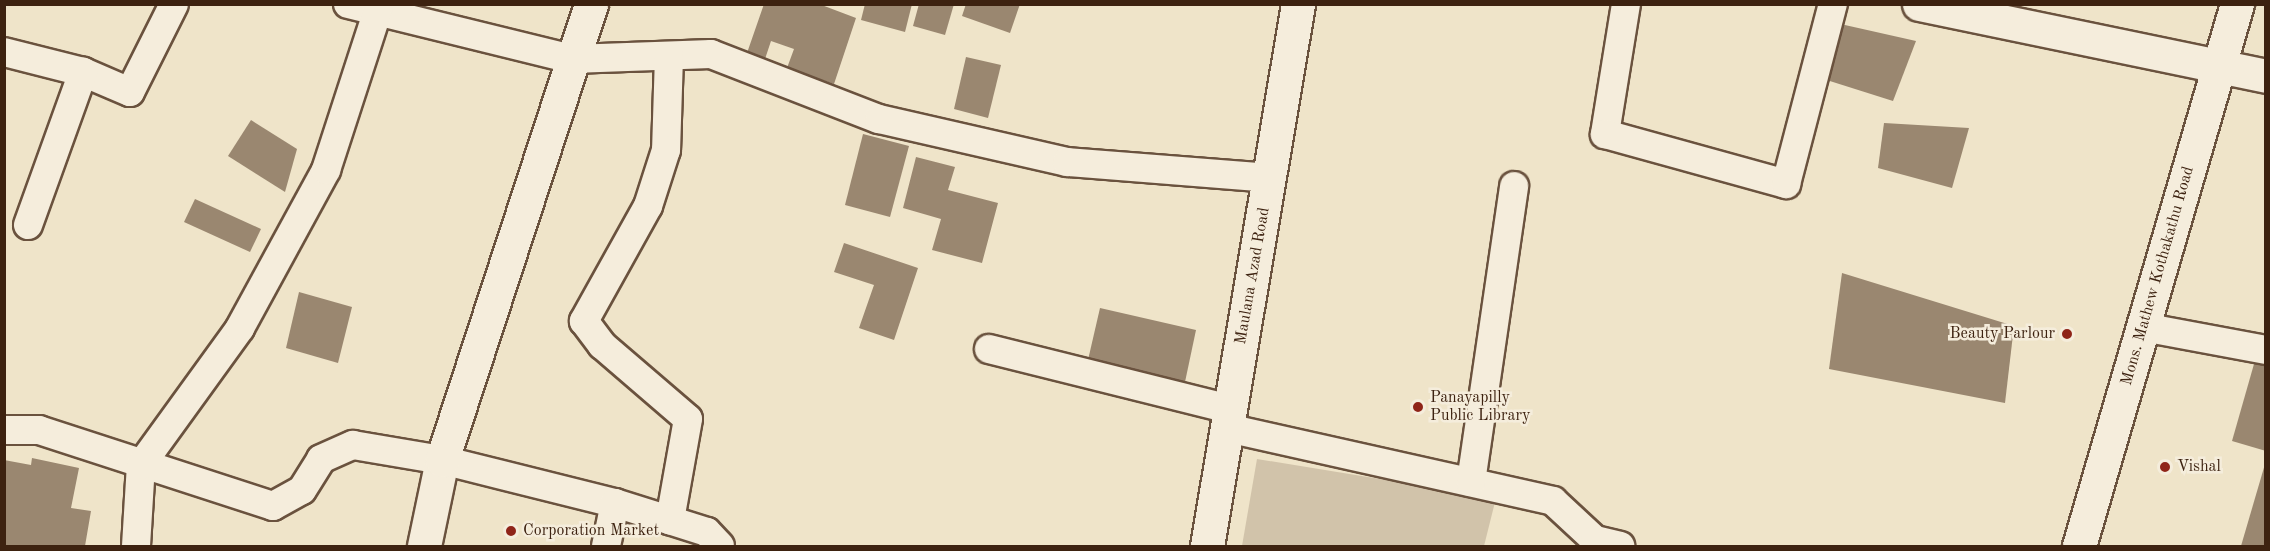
<!DOCTYPE html>
<style>
body{margin:0}
#map{position:relative;width:2270px;height:551px;overflow:hidden;background:#efe4c9;font-family:"Old Standard TT",serif}
div>[style]{position:absolute}
[style*='--x']{left:calc(var(--x)*1px);top:calc(var(--y)*1px);width:calc(var(--w)*1px);rotate:calc(var(--a)*1deg)}
.green>*{inset:0;background:#d1c3aa}
.building>*{inset:0;background:#9a8770}
.roads{filter:drop-shadow(2px 0 #6a523e) drop-shadow(-2px 0 #6a523e) drop-shadow(0 2px #6a523e) drop-shadow(0 -2px #6a523e)}
.street>*{height:28px;margin:-14px;padding:0 14px;transform-origin:14px;border-radius:14px;background:#f5eddc}
.secondary>*{height:33px;margin:-16.5px;padding:0 16.5px;transform-origin:16.5px;border-radius:16.5px;background:#f5eddc}
.dots>*{width:16px;height:16px;translate:-50% -50%;box-sizing:border-box;border:3px solid #f5eddc;border-radius:50%}
span{translate:-50% -50%;white-space:nowrap;text-align:center;line-height:1.15;-webkit-text-stroke:5px #f5eddc;paint-order:stroke}
.street-label{font-size:16px;color:#3d2210}
.poi-label{font-size:16px;color:#3d2210}
.right{translate:-100% -50%;text-align:right}
.left{translate:0 -50%;text-align:left}
.frame{position:absolute;inset:0;border:6px solid #3d2210;pointer-events:none}
</style>
<div id="map">
<div class="green">
<i style="clip-path:polygon(1257px 459px,1496px 498px,1484px 546px,1242px 546px)"></i>
</div>
<div class="building">
<i style="clip-path:polygon(764px 4px,819px 4px,856px 18px,834px 84px,787px 68px,794px 49px,771px 41px,765px 59px,747px 53px)"></i>
<i style="clip-path:polygon(865px 4px,912px 4px,905px 32px,861px 20px)"></i>
<i style="clip-path:polygon(919px 4px,954px 4px,945px 35px,913px 26px)"></i>
<i style="clip-path:polygon(966px 4px,1020px 4px,1010px 33px,962px 16px)"></i>
<i style="clip-path:polygon(1836px 23px,1916px 41px,1893px 101px,1814px 76px)"></i>
<i style="clip-path:polygon(966px 57px,1001px 65px,988px 118px,954px 109px)"></i>
<i style="clip-path:polygon(251px 120px,297px 149px,285px 192px,228px 156px)"></i>
<i style="clip-path:polygon(1884px 123px,1969px 128px,1952px 188px,1878px 168px)"></i>
<i style="clip-path:polygon(863px 134px,909px 146px,890px 217px,845px 205px)"></i>
<i style="clip-path:polygon(916px 157px,955px 167px,948px 190px,998px 203px,982px 263px,932px 250px,941px 219px,903px 208px)"></i>
<i style="clip-path:polygon(195px 199px,261px 229px,250px 252px,184px 222px)"></i>
<i style="clip-path:polygon(844px 243px,918px 268px,894px 340px,859px 328px,874px 285px,834px 272px)"></i>
<i style="clip-path:polygon(1842px 273px,2014px 326px,2005px 403px,1829px 369px)"></i>
<i style="clip-path:polygon(299px 292px,352px 307px,338px 363px,286px 348px)"></i>
<i style="clip-path:polygon(1100px 308px,1196px 330px,1185px 382px,1088px 360px)"></i>
<i style="clip-path:polygon(2256px 357px,2266px 360px,2266px 451px,2232px 441px)"></i>
<i style="clip-path:polygon(32px 458px,79px 468px,71px 508px,91px 511px,85px 546px,4px 546px,4px 460px,31px 465px)"></i>
<i style="clip-path:polygon(2265px 464px,2266px 546px,2241px 546px)"></i>
</div>
<div class="roads">
<div class="street">
<i style="--x:348;--y:4;--w:231;--a:13.8"></i>
<i style="--x:572;--y:59;--w:139;--a:-2.1"></i>
<i style="--x:711;--y:54;--w:180;--a:21.2"></i>
<i style="--x:879;--y:119;--w:193;--a:12.9"></i>
<i style="--x:1067;--y:162;--w:203;--a:4.5"></i>
<i style="--x:1626;--y:4;--w:132;--a:99.2"></i>
<i style="--x:1605;--y:134;--w:188;--a:15.4"></i>
<i style="--x:1786;--y:184;--w:186;--a:-75.4"></i>
<i style="--x:4;--y:52;--w:81;--a:14.2"></i>
<i style="--x:83;--y:72;--w:51;--a:23.1"></i>
<i style="--x:130;--y:92;--w:98;--a:-63.4"></i>
<i style="--x:669;--y:56;--w:94;--a:91.8"></i>
<i style="--x:666;--y:150;--w:59;--a:107.8"></i>
<i style="--x:648;--y:206;--w:132;--a:119.1"></i>
<i style="--x:584;--y:321;--w:30;--a:53"></i>
<i style="--x:602;--y:345;--w:113;--a:40.7"></i>
<i style="--x:688;--y:419;--w:103;--a:100.1"></i>
<i style="--x:28;--y:225;--w:163;--a:-70.2"></i>
<i style="--x:2143;--y:327;--w:125;--a:10.6"></i>
<i style="--x:989;--y:349;--w:248;--a:14"></i>
<i style="--x:1227;--y:428;--w:334;--a:12.6"></i>
<i style="--x:1553;--y:501;--w:57;--a:42.9"></i>
<i style="--x:1595;--y:540;--w:26;--a:13"></i>
<i style="--x:4;--y:430;--w:35;--a:0"></i>
<i style="--x:39;--y:430;--w:246;--a:18"></i>
<i style="--x:273;--y:506;--w:33;--a:-29"></i>
<i style="--x:302;--y:490;--w:36;--a:-58"></i>
<i style="--x:321;--y:459;--w:35;--a:-24"></i>
<i style="--x:353;--y:445;--w:90;--a:9.6"></i>
<i style="--x:442;--y:460;--w:178;--a:14"></i>
<i style="--x:615;--y:503;--w:96;--a:17.5"></i>
<i style="--x:707;--y:532;--w:19;--a:47"></i>
<i style="--x:1471;--y:482;--w:299;--a:-81.7"></i>
<i style="--x:136;--y:546;--w:81;--a:-86.5"></i>
<i style="--x:141;--y:465;--w:169;--a:-54.1"></i>
<i style="--x:240;--y:328;--w:180;--a:-61.4"></i>
<i style="--x:326;--y:170;--w:168;--a:-72"></i>
<i style="--x:606;--y:546;--w:44;--a:-78.2"></i>
</div>
<div class="secondary">
<i style="--x:1919;--y:4;--w:354;--a:11.7"></i>
<i style="--x:424;--y:546;--w:88;--a:-78.2"></i>
<i style="--x:442;--y:460;--w:480;--a:-71.9"></i>
<i style="--x:1207;--y:546;--w:550;--a:-80.47"></i>
<i style="--x:2079;--y:546;--w:565;--a:-73.75"></i>
</div>
</div>
<div class="dots">
<i style="left:2067px;top:334px;background:#8f2418"></i>
<i style="left:1418px;top:407px;background:#8f2418"></i>
<i style="left:2165px;top:467px;background:#8f2418"></i>
<i style="left:511px;top:531px;background:#8f2418"></i>
</div>
<div class="street-label">
<span style="left:1253px;top:276px;rotate:-80deg">Maulana Azad Road</span>
<span style="left:2158px;top:276px;rotate:-74deg">Mons. Mathew Kothakathu Road</span>
</div>
<div class="poi-label">
<span class="right" style="left:2055px;top:334px">Beauty Parlour</span>
<span class="left" style="left:1430px;top:407px">Panayapilly<br>Public Library</span>
<span class="left" style="left:2177px;top:467px">Vishal</span>
<span class="left" style="left:523px;top:531px">Corporation Market</span>
</div>
<div class="frame"></div>
</div>
